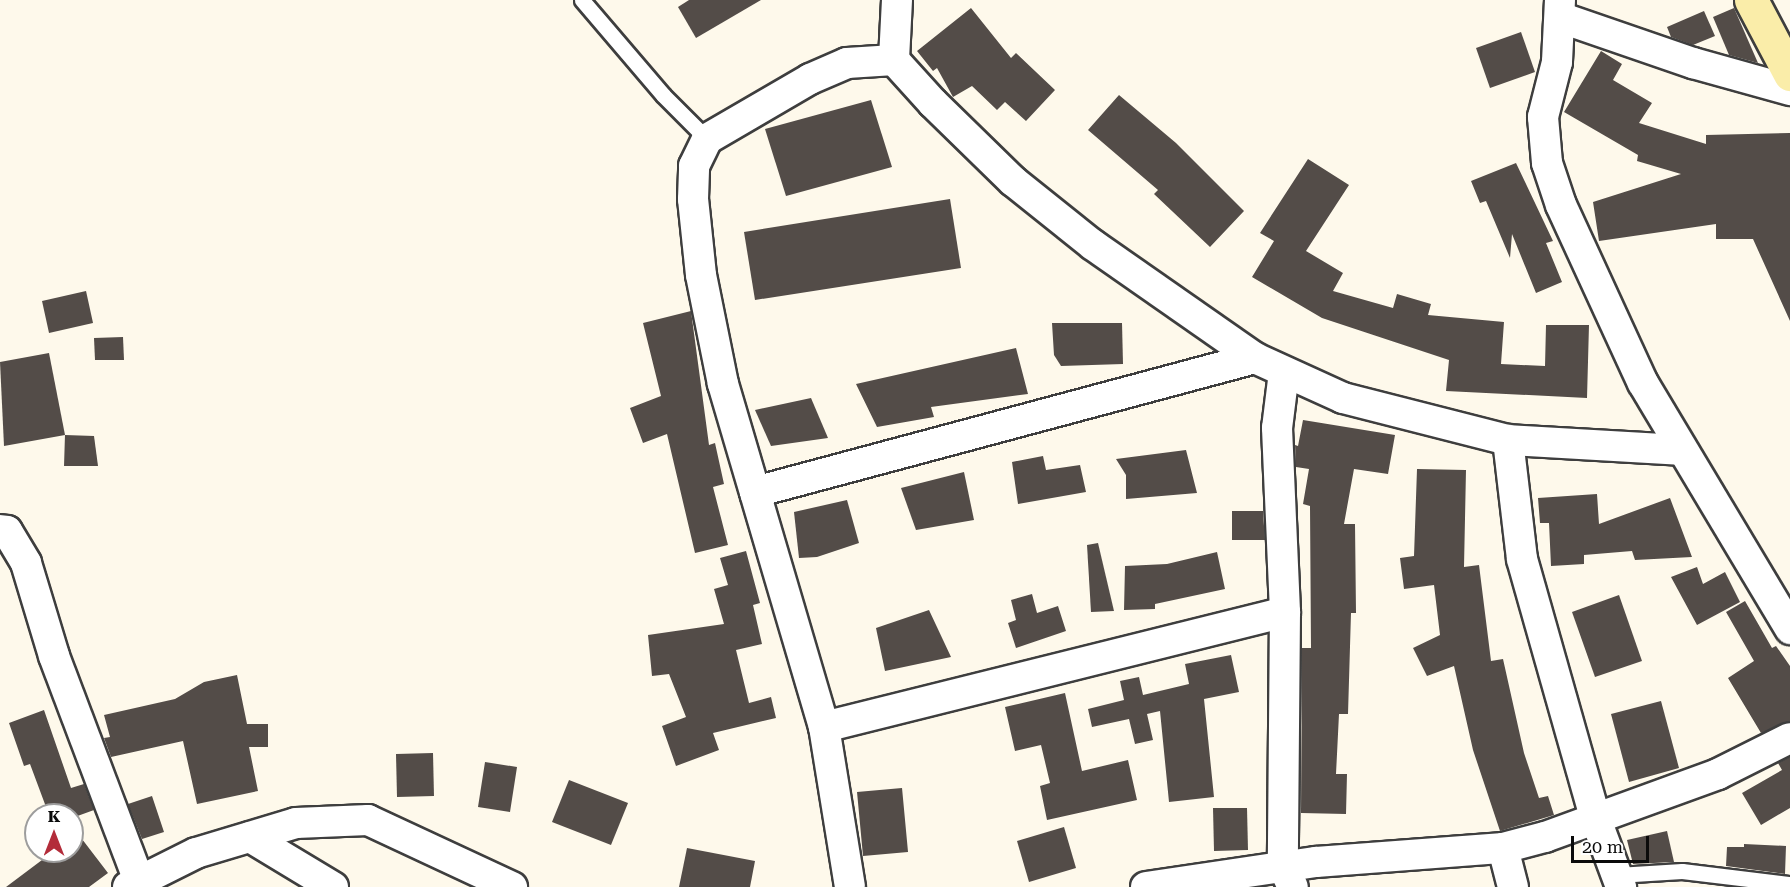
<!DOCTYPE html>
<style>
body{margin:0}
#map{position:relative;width:1790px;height:887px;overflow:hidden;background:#fef9eb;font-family:"Roboto Serif",serif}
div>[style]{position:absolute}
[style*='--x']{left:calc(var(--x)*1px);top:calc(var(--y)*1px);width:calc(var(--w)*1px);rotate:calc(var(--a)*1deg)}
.building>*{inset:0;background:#534c48}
.roads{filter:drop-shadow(2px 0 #3e3e3e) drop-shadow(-2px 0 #3e3e3e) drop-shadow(0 2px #3e3e3e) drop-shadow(0 -2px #3e3e3e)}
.lane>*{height:15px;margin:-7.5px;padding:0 7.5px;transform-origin:7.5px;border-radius:7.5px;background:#fff}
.street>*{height:30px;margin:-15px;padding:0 15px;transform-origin:15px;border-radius:15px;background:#fff}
.secondary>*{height:33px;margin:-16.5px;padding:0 16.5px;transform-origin:16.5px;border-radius:16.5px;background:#faeda9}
span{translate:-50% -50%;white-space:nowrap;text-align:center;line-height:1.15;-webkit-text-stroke:6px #fff;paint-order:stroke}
.north{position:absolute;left:24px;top:803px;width:60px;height:60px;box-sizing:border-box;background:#fff;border:2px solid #9d9d9d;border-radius:50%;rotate:0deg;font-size:16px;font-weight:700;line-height:24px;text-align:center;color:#0b0b0b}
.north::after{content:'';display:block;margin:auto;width:21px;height:27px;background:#b32c3a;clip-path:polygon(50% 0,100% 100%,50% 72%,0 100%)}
.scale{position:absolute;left:1571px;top:836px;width:78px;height:27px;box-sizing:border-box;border:3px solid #0b0b0b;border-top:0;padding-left:8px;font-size:18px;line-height:21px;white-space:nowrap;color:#0b0b0b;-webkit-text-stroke:4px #fff;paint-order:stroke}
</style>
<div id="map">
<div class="building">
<i style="clip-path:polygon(689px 0,761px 0,696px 38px,678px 7px)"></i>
<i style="clip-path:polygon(971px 8px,1011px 58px,1016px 53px,1055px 90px,1026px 121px,1005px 102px,997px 110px,972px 86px,953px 97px,937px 68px,933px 71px,917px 51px)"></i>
<i style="clip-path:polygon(1734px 8px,1758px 63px,1729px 55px,1713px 17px)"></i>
<i style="clip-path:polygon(1704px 11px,1715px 36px,1693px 45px,1671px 37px,1667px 27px)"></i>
<i style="clip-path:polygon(1521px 32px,1535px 72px,1490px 88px,1476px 48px)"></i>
<i style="clip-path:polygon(1601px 51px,1622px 64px,1613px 80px,1652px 103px,1639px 123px,1706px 144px,1706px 135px,1790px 133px,1790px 321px,1753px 239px,1716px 239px,1716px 224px,1599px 241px,1593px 202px,1681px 174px,1637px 161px,1638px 155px,1564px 112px)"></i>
<i style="clip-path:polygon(1119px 95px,1176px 143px,1244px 211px,1210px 247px,1154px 194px,1158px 190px,1088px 130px)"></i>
<i style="clip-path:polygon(871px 100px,892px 167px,786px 196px,765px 129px)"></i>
<i style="clip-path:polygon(1308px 159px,1349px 185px,1306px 251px,1343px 273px,1333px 291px,1393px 308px,1397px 294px,1431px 304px,1428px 315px,1504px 322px,1501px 364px,1545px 366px,1546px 325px,1589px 325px,1587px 398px,1446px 391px,1449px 360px,1322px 318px,1252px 277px,1274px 241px,1260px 233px)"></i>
<i style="clip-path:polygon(1516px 163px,1553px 241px,1546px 243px,1562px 282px,1536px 293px,1512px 234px,1510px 258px,1486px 201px,1480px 203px,1471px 181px)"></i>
<i style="clip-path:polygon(950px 199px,961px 268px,755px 300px,744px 232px)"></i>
<i style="clip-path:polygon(86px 291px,93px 323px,49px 333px,42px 301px)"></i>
<i style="clip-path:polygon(691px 311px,709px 445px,715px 443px,724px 484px,713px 487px,728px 545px,695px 553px,667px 434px,643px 443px,630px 408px,661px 396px,643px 323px)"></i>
<i style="clip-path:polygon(1052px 323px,1122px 323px,1123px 364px,1061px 366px,1054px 355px)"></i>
<i style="clip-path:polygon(123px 337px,124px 360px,95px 360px,94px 338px)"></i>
<i style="clip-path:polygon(1016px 348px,1028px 394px,931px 407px,934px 417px,877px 427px,856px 384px)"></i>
<i style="clip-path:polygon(49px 353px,65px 435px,4px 446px,0 362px)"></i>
<i style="clip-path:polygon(811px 398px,828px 438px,771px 446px,755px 410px)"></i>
<i style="clip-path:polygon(1303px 420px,1395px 435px,1388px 474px,1354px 469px,1344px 524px,1355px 524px,1356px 613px,1351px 613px,1348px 714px,1339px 714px,1336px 774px,1347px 774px,1346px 814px,1301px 813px,1302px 648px,1311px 648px,1310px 506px,1303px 504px,1309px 469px,1296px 467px,1295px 445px,1298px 446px)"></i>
<i style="clip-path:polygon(65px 435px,94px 436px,98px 466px,64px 466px)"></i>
<i style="clip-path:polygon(1186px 450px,1197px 493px,1126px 499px,1126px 475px,1116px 459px)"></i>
<i style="clip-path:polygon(1043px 456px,1046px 470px,1080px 465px,1086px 492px,1018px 504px,1012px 462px)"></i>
<i style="clip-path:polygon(1417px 469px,1466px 470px,1464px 567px,1479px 565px,1491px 661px,1503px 659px,1524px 753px,1539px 798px,1548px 796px,1554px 815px,1500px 831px,1473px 750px,1454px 666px,1427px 676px,1413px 648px,1440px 635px,1434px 585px,1404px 589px,1400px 558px,1414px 556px)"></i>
<i style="clip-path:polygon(964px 472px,974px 520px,916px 530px,901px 488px)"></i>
<i style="clip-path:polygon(1597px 494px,1599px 524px,1670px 498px,1692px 557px,1635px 560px,1632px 551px,1584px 555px,1584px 564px,1551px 566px,1549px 523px,1540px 523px,1538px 498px)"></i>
<i style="clip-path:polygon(847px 500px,859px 543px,817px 557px,799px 558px,794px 512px)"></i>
<i style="clip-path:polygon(1232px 511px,1263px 511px,1265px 540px,1232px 540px)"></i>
<i style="clip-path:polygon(1098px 543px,1114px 611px,1091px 612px,1087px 545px)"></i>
<i style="clip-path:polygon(746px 551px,760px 603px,753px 605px,762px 644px,736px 650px,749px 703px,771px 697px,776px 718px,713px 733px,719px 750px,676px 766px,662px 726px,686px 717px,669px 674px,652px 676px,648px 635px,724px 624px,714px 589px,728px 585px,720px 558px)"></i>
<i style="clip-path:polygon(1217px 552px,1225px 589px,1155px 604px,1155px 609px,1124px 610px,1125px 566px,1167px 564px)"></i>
<i style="clip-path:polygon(1697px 567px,1703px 584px,1725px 572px,1740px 602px,1697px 625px,1671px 577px)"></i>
<i style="clip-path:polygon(1032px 594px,1037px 613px,1058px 606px,1066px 631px,1016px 648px,1008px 623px,1016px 620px,1011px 600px)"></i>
<i style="clip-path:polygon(1619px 595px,1642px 661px,1595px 677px,1572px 612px)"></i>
<i style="clip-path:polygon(1745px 601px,1772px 648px,1776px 646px,1790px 666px,1790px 721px,1761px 733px,1728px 678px,1754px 661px,1726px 612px)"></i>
<i style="clip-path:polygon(929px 610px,951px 657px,885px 671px,876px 628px)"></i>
<i style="clip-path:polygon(1231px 655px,1239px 692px,1204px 699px,1214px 797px,1169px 802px,1160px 711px,1147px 714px,1153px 740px,1135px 744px,1129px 719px,1092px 727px,1088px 709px,1124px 700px,1120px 681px,1139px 677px,1143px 695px,1189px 684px,1185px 664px)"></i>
<i style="clip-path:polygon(237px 675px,247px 724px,268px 724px,268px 747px,249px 747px,258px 791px,197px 804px,183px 741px,111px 757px,104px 738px,110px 737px,104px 715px,175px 699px,204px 682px)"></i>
<i style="clip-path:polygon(1065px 693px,1082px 771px,1128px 760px,1137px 800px,1047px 820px,1040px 786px,1050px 783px,1041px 745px,1015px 751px,1005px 707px)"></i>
<i style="clip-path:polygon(1661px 701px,1679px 768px,1629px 782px,1611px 714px)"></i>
<i style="clip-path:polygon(44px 710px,71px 788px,84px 784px,94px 810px,72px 818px,72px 815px,49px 815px,30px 764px,24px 766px,9px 723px)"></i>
<i style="clip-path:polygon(433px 753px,434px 796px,397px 797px,396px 754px)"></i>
<i style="clip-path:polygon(1790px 757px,1790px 808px,1761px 825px,1742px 793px,1782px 770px,1778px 763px)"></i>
<i style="clip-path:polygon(485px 762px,517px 767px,510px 812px,478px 807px)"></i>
<i style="clip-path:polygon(569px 780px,628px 803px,611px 845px,552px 822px)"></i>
<i style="clip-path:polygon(902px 788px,908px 852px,863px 856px,857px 792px)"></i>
<i style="clip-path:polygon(152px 796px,164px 832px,142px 839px,128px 804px)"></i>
<i style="clip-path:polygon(1213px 808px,1247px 808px,1248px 850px,1214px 851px)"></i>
<i style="clip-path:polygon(72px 826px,108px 873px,89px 887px,6px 887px,46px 857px,44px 851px,72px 851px)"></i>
<i style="clip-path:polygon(1064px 827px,1076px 868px,1029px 882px,1017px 841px)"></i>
<i style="clip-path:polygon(1667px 831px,1674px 862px,1633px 864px,1627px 840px)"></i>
<i style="clip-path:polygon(1744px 844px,1786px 846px,1785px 874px,1726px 866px,1727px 847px,1744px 847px)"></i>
<i style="clip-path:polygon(687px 848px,755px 861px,750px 887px,679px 887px)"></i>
</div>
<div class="roads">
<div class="lane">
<i style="--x:582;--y:0;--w:125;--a:49.5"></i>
<i style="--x:663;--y:95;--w:62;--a:45"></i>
<i style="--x:1617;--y:875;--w:65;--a:-3.5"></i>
<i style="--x:1682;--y:871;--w:109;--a:6.9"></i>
</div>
<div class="street">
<i style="--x:897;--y:0;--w:60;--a:92.9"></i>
<i style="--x:894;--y:60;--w:58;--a:47.8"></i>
<i style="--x:933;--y:103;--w:112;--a:44.3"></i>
<i style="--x:1013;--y:181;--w:102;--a:38.7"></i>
<i style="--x:1093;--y:245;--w:198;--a:34.9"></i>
<i style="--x:1255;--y:358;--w:97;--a:24.4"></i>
<i style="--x:1343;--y:398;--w:170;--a:14.3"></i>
<i style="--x:1508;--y:440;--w:174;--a:3.3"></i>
<i style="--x:1560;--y:0;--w:62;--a:92.8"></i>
<i style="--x:1557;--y:62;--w:57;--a:104.3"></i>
<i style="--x:1543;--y:117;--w:46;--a:85"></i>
<i style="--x:1547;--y:163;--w:44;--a:71.6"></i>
<i style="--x:1561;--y:205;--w:196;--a:65.3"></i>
<i style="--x:1643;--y:383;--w:287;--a:59.1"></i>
<i style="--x:1562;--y:18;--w:139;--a:19"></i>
<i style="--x:1693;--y:63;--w:101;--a:15.6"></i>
<i style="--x:1284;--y:372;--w:56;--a:97.1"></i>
<i style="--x:1277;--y:428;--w:184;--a:87.5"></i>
<i style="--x:1285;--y:612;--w:254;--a:90.5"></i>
<i style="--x:1283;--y:866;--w:23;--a:65"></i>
<i style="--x:1508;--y:440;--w:120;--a:83.3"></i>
<i style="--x:1522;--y:559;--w:268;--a:74.2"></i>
<i style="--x:1595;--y:817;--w:75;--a:69.6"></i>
<i style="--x:755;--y:492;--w:518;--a:-15"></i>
<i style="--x:0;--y:530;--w:7;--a:8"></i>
<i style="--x:7;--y:531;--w:37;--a:59"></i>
<i style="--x:26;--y:563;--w:97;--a:73.2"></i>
<i style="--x:54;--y:656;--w:241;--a:69.3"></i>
<i style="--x:824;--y:727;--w:475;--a:-14"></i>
<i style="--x:250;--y:837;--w:97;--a:31.1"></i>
<i style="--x:1503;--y:848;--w:40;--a:75.6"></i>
<i style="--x:128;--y:887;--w:76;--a:-26.6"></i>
<i style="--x:196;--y:853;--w:104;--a:-16.7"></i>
<i style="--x:296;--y:823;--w:72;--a:-2.4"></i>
<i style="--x:368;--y:820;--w:159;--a:25"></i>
<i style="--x:850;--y:887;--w:162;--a:-99.2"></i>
<i style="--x:824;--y:727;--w:358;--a:-106.4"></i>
<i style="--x:723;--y:384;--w:111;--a:-101.4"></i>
<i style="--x:701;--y:275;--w:76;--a:-96"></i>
<i style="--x:693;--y:199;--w:33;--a:-88"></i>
<i style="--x:694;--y:166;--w:30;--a:-64"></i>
<i style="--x:707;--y:139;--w:119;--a:-30.2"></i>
<i style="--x:810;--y:79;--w:40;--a:-23.4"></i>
<i style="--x:847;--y:63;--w:47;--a:-3.7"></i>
<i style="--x:1146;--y:887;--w:172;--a:-8.4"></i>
<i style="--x:1316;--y:862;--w:188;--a:-4.3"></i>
<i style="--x:1503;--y:848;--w:43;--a:-14.7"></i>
<i style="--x:1545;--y:837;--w:184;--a:-20"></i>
<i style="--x:1718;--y:774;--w:80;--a:-26.6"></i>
</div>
<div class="secondary">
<i style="--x:1751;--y:0;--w:84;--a:62.2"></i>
</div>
</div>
<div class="north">K</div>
<div class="scale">20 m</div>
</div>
